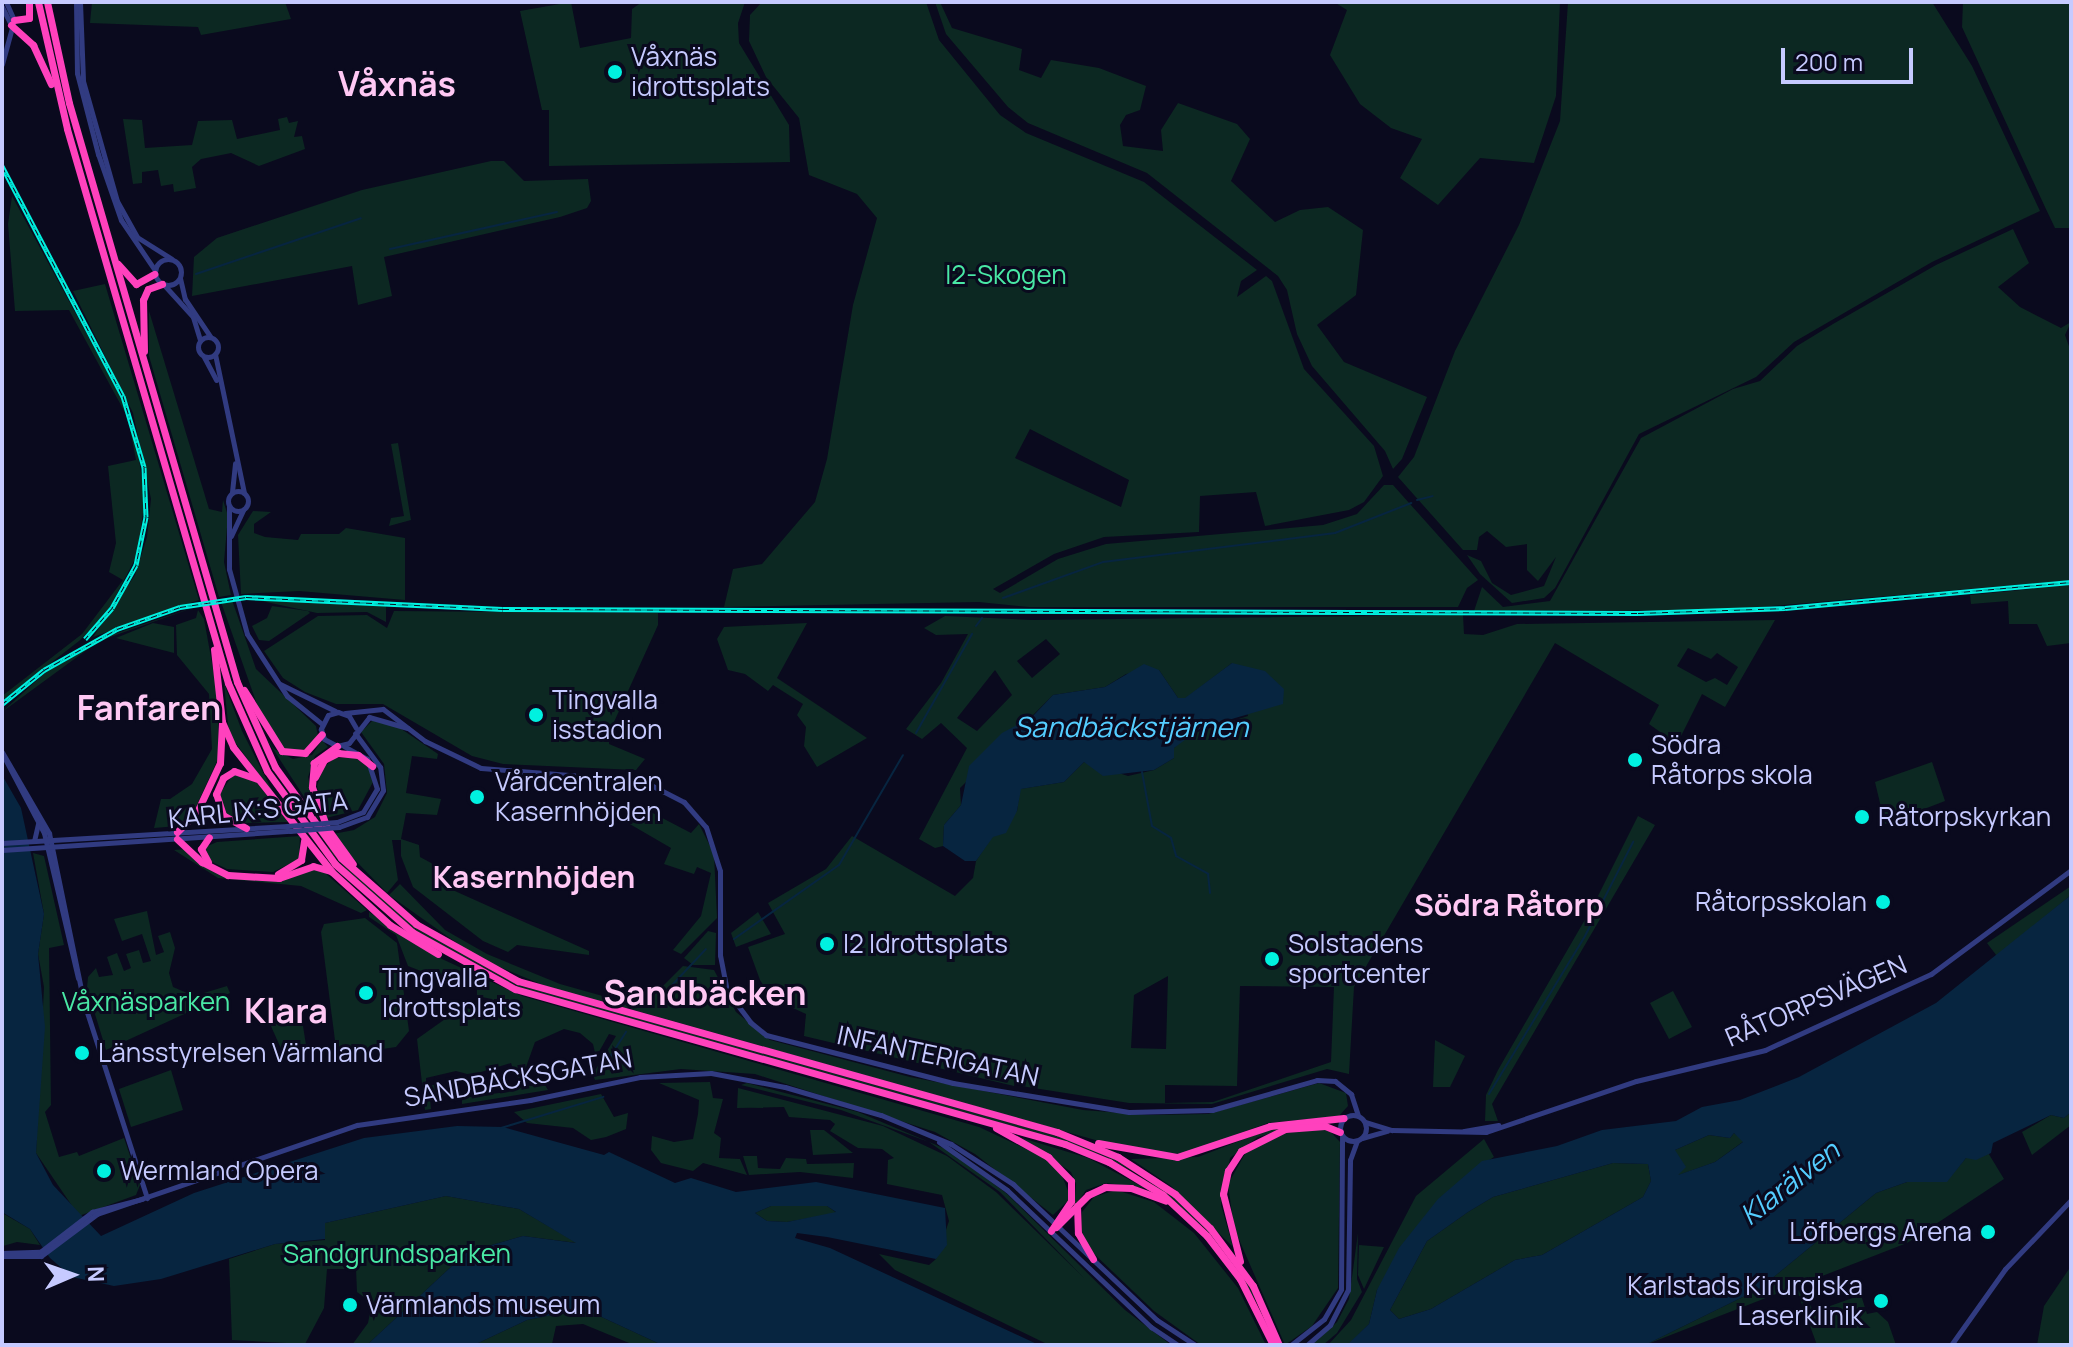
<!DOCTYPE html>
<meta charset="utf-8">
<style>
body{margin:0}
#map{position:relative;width:2073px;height:1347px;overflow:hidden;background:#0a0a1e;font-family:Manrope,sans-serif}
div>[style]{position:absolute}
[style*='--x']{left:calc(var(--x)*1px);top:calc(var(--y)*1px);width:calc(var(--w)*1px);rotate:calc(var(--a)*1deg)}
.green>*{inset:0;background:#0c2822}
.water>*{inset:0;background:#072540}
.stream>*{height:2px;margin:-1px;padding:0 1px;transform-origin:1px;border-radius:1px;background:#072540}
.minor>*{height:5px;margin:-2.5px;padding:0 2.5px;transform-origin:2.5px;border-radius:2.5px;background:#313b81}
.minor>.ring{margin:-2.5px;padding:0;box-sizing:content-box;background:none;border:5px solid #313b81;border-radius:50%}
.highway>*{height:7px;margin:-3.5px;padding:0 3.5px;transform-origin:3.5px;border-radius:3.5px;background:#ff41bd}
.rail>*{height:5px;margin-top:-2.5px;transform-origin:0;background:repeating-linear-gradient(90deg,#0a0a1e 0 6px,#00f1e0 0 12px);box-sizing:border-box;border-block:2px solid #00f1e0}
.minor-bridge>*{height:5px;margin:-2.5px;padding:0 2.5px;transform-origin:2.5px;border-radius:2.5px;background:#313b81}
.dots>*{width:22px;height:22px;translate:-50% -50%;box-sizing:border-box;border:4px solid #0a0a1e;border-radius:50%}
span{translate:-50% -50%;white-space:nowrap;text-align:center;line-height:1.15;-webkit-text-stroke:6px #0a0a1e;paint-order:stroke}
.poi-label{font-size:26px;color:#c6caff}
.left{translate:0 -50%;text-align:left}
.right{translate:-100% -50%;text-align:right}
.park-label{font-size:26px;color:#49e8a5}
.street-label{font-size:26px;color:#c6caff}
.water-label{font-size:28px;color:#54cdff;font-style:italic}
.quarter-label{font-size:30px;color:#ffc8f4;font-weight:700}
.district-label{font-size:34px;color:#ffc8f4;font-weight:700}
.frame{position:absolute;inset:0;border:4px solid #c6caff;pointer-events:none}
.north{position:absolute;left:32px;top:1235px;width:80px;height:80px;-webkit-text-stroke:6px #0a0a1e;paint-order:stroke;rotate:88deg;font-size:22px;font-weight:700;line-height:32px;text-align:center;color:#c6caff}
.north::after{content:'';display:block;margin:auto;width:28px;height:36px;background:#c6caff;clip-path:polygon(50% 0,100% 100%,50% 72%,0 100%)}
.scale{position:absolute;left:1781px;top:48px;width:132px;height:36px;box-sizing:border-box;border:4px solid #c6caff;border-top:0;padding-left:10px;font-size:24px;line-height:28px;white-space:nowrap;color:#c6caff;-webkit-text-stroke:6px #0a0a1e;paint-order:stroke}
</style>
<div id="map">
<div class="green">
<i style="clip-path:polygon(92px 2px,285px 2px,291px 19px,201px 35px,198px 27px,90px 23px)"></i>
<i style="clip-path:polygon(571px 2px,580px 48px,631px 38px,632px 9px,642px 2px,745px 2px,738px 23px,739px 43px,789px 125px,790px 162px,549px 166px,549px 110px,542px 110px,520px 11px)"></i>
<i style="clip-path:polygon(evenodd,762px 2px,926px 2px,939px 40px,1000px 115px,1026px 133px,1144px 182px,1257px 270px,1241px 281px,1237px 297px,1266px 276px,1272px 281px,1304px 369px,1374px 446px,1383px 476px,1364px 502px,1349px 510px,1265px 526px,1256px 492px,1200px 496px,1199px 532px,1104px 537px,1054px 554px,993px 589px,1000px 593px,1058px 559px,1106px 544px,1323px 525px,1357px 514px,1384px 485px,1393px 485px,1478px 580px,1467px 588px,1458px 607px,1029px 607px,979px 602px,724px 607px,733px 569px,762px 564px,815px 502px,827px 459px,853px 305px,877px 218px,857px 194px,809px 175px,799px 118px,766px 77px,749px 41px,750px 15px,762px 2px,1030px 429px,1129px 480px,1121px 507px,1015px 458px,1030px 429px)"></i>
<i style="clip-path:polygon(935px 2px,940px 2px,952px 28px,1022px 49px,1019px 70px,1041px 78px,1051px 60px,1099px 68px,1146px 86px,1140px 110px,1126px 115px,1120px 125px,1123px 146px,1163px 151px,1161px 130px,1178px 103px,1237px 124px,1250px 139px,1231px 181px,1275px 222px,1300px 210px,1328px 207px,1363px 230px,1356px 295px,1317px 325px,1344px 362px,1427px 397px,1402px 459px,1393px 469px,1385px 451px,1312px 366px,1297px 334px,1287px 290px,1278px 276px,1147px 173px,1028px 123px,1008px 107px,946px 34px)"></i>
<i style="clip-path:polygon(1334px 2px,1560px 2px,1556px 96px,1534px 163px,1480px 158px,1438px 205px,1400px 178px,1422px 139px,1391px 128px,1360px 104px,1330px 55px,1347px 10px)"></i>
<i style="clip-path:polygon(1568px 2px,1932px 2px,1972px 66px,2040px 211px,1932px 262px,1794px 342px,1756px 377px,1639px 434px,1555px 588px,1544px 598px,1512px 603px,1480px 574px,1467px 555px,1481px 561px,1492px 583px,1511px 595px,1544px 586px,1556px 557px,1538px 581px,1527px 570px,1527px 544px,1506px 547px,1487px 531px,1479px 537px,1477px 550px,1463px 550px,1398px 477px,1414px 457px,1455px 351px,1519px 225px,1560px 121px)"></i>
<i style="clip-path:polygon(1963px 2px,2071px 2px,2071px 228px,2055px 228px,2045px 207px,1962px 27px)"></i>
<i style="clip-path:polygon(287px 117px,289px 123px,298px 121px,294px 137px,302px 136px,305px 149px,259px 166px,231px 153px,201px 159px,192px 167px,196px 188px,174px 192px,173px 184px,161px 186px,158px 170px,142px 172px,142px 183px,133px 184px,123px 119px,142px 120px,145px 148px,192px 145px,198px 121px,232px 120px,237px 139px,280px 130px,278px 119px)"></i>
<i style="clip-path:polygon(491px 161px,504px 161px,524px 181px,588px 179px,591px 201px,587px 208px,560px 217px,384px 257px,392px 296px,358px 305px,352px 266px,192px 296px,194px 257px,217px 238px,362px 190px)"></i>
<i style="clip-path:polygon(12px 196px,121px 397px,135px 433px,145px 499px,137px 555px,107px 613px,79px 641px,2px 701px,2px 696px,82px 634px,123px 580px,109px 572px,116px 543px,108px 466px,136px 460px,128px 418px,69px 310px,15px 311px,8px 224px)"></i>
<i style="clip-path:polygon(2013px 229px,2029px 263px,1998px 287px,2020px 307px,2061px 328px,2071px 322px,2065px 335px,2071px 352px,2071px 580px,1726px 610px,1474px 611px,1482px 587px,1503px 607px,1550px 601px,1641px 438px,1733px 389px,1760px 381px,1797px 346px,1833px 324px,1936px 265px)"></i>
<i style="clip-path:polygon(105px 284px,199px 600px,93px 637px,135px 575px,147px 537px,151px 499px,133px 413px,73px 291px)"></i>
<i style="clip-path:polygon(149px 311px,209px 509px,222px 512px,223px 500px,228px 516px,224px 562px,231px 595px,219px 597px,149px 356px)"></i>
<i style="clip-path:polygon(398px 443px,411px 520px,389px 526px,391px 518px,404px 516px,391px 444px)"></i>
<i style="clip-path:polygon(253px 511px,271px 512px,254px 524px,254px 533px,265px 537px,298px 540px,301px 534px,339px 534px,346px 528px,405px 538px,405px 600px,299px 591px,241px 594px,238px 535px)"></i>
<i style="clip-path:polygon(2071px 585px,2071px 643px,2047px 646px,2037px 624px,2009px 624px,2008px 601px,1971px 604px,1970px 595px)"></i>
<i style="clip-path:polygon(232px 600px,256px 669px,316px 726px,318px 736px,304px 752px,284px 749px,260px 713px,221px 602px)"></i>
<i style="clip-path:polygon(257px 600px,386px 606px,386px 622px,367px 612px,317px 613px)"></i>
<i style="clip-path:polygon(201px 605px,99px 641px,2px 712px,47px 671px,99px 639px)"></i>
<i style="clip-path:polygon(272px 606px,308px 611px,310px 613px,269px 641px,259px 640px,252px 626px,267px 618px)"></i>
<i style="clip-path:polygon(198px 610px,204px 619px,218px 696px,218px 759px,194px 811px,178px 826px,154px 828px,161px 799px,170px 799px,192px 784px,212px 749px,209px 694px,177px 655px,176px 625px,196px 618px)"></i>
<i style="clip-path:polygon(394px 611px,658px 613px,658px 625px,609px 733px,609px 744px,645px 759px,636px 770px,503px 764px,472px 756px,383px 704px,336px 704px,305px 692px,283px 678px,264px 651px,318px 616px,367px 615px,387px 628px)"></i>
<i style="clip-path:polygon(evenodd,1463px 615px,1464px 634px,1483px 635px,1517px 624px,1775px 620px,1725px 707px,1702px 694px,1677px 744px,1649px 724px,1659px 705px,1555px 643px,1354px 987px,1349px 1074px,1327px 1069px,1212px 1104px,1129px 1103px,1021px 1086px,1026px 1069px,1021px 1066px,1014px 1086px,804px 1036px,806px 1014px,771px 998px,760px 980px,748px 947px,785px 934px,768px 903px,826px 869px,852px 836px,955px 896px,973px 878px,976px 861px,992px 837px,1017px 811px,1020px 789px,1064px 782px,1084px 762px,1128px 776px,1154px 770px,1174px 758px,1174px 748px,1185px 736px,1248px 716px,1232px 663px,1186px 698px,1178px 698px,1159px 670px,1126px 674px,1105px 687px,1053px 695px,960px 788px,961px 805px,944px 825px,943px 846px,935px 848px,919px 839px,967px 748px,941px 723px,922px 739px,906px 729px,941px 683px,968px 634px,936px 635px,924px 628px,945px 616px,1032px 620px,1463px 615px,1046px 639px,1060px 654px,1032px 678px,1017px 661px,1046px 639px,1463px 615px,1688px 648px,1711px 659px,1717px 653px,1738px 667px,1727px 685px,1715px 678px,1706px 682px,1677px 666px,1688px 648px,1463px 615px,995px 670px,1012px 695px,977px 731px,957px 718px,995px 670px,1463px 615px,1168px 976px,1166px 1049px,1131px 1048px,1134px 995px,1168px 976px,1463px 615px,1240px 986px,1334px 987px,1331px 1062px,1213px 1102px,1165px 1103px,1165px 1085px,1237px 1086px,1240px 986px)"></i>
<i style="clip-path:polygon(153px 623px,174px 627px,174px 653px,116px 638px)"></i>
<i style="clip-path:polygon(807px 623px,777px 678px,867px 738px,817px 767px,804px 746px,806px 727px,797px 715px,803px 704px,773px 685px,768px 691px,745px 674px,728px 670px,717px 639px,724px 627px)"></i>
<i style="clip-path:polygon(224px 683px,242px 731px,275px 796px,229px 734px)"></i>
<i style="clip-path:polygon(373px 720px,394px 724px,438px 754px,437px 759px,412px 756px,406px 793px,441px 799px,437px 815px,406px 813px,401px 839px,419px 845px,420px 857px,433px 864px,437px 883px,589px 951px,589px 955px,517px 945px,508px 952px,483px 941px,413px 887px,401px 856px,401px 840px,392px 840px,398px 880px,387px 893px,352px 857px,333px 834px,354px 830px,375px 817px,387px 793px,384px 764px,361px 732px)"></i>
<i style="clip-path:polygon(262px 732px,274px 749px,293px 759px,312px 755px,322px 740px,328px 747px,315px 756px,308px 777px,319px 820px)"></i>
<i style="clip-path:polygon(334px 758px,356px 758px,368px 767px,373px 782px,358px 810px,326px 818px,317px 786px,323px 768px)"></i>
<i style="clip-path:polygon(1932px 762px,1945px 801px,1885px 824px,1875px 782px)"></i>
<i style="clip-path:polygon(234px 773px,253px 778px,288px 822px,245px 823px,225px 813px,219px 795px)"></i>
<i style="clip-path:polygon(645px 809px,691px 833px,699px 824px,714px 854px,717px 918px,681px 954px,673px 950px,701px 916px,711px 873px,697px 867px,694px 874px,664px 864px,671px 848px,628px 823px,638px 822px)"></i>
<i style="clip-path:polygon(1638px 816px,1655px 825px,1492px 1104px,1498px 1121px,1485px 1121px,1486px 1095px,1498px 1070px,1594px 904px)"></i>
<i style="clip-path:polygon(315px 835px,412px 925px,526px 987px,1072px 1140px,1104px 1153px,1169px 1192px,1205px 1224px,1243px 1274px,1265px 1316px,1232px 1261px,1202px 1226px,1145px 1178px,1102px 1155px,521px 988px,412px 929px,367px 892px)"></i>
<i style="clip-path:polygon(300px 836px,299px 859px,273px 872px,227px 869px,210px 861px,203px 848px,217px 842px)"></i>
<i style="clip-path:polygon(188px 849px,231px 878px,277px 881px,314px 869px,324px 872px,367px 910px,361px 913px,301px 886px,218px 878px,174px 850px)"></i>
<i style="clip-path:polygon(33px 853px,44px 856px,64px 945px,49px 948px,51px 1105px,45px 1112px,59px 1157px,77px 1152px,79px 1156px,124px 1138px,140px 1185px,136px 1195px,79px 1216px,36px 1153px,44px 987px,38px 954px,44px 914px)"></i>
<i style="clip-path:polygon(400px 884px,445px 930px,487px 954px,560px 984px,631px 1004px,625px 1010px,543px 985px,478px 958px,389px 895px)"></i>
<i style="clip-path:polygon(2071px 886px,2071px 895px,1997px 956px,1990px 947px,1987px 943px)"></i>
<i style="clip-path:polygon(147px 911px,156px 955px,164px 952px,158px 936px,170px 932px,175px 948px,169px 973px,173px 987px,194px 996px,227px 986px,230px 993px,106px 1050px,87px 988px,88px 977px,96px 968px,99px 977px,113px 975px,107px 957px,117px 953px,124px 971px,131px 968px,126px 954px,139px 950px,143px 963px,151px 961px,142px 934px,122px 941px,114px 919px)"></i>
<i style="clip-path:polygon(369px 912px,442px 959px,522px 996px,979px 1127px,1041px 1156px,1060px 1171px,1071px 1198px,1053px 1215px,975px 1154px,935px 1132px,755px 1074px,681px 1069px,595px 1080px,593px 1074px,616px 1036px,609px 1034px,596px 1057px,593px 1044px,580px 1033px,564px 1029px,535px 1042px,526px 1067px,528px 1086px,545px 1085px,548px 1090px,462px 1104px,462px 1098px,514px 1091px,519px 1085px,511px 1063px,471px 1075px,456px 1071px,426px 1078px,426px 1085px,442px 1085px,447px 1095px,430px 1099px,431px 1109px,425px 1110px,417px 1039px,462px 1007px,483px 1012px,492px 999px,477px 996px,477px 984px,459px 974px,452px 983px,408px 966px,396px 935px,369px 917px)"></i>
<i style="clip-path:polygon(758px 912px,771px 934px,736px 947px,731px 933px)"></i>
<i style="clip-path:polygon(365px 918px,397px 943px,409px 1031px,396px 1047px,348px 1054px,336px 1048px,321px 932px,324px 924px)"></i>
<i style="clip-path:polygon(708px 931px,716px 933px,715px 965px,693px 965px,684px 958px)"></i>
<i style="clip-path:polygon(683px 966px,714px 970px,736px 1012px,770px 1040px,910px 1077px,1083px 1110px,1148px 1115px,1208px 1114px,1319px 1083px,1346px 1093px,1348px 1106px,1339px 1116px,1268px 1123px,1182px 1154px,1131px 1150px,630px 1009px,651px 998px)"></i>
<i style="clip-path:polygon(1673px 991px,1692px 1027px,1669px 1039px,1650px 1003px)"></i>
<i style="clip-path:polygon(300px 1007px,306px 1045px,283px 1053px,270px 1024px)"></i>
<i style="clip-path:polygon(1435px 1040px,1465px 1056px,1450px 1087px,1433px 1087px)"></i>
<i style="clip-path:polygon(171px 1070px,183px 1110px,131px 1127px,119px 1089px)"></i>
<i style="clip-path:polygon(710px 1082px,713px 1098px,723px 1099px,714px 1133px,721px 1138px,719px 1158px,740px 1159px,747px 1175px,703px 1163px,693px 1171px,661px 1163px,651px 1150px,652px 1136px,674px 1142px,693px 1139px,698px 1114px,699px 1100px,659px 1083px)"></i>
<i style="clip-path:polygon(747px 1083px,858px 1112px,948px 1150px,1006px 1193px,1125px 1310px,1171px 1345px,1049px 1345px,895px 1270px,879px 1254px,929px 1265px,936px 1259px,949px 1221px,942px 1195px,887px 1184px,888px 1160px,894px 1158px,882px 1149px,858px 1148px,830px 1131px,835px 1124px,830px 1120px,789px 1117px,784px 1107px,737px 1108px,738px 1088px,883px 1126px,947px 1156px,996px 1192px,1084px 1278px,1000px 1192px,929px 1142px,841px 1110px,741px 1085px)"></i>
<i style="clip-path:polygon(601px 1094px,614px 1117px,628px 1113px,626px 1129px,606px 1137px,591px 1140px,573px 1128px,527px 1123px,514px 1112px)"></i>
<i style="clip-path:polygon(2071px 1112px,2071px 1125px,2032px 1155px,2022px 1132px,2051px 1115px,2064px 1118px)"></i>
<i style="clip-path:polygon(1305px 1124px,1258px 1137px,1230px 1158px,1221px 1205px,1233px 1247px,1171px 1186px,1131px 1159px,1198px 1157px,1273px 1128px)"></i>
<i style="clip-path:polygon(1328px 1129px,1340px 1142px,1338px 1288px,1312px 1326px,1285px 1345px,1234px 1228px,1228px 1184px,1246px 1152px,1282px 1133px)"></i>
<i style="clip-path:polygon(810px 1130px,824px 1130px,853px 1153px,813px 1155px)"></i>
<i style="clip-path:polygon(1734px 1133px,1744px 1141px,1715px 1162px,1676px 1176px,1675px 1150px,1709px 1135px,1730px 1138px)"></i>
<i style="clip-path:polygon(1022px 1138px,1088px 1158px,1145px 1188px,1106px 1183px,1086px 1190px,1074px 1208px,1076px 1184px,1071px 1172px)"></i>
<i style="clip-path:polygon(1484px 1139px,1494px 1157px,1469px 1173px,1377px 1290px,1369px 1324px,1350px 1343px,1328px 1345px,1351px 1320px,1416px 1196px)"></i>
<i style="clip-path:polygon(1987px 1151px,2004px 1179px,1907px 1243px,1645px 1345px,1759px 1289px,1876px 1193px,1907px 1182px,1946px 1182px,1966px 1158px)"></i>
<i style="clip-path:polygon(743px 1156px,757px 1156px,758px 1168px,780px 1169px,786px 1158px,806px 1159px,807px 1164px,854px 1163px,853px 1178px,800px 1172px,749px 1175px)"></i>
<i style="clip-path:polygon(1613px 1163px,1648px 1164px,1651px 1181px,1643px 1197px,1542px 1255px,1515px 1260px,1431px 1309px,1399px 1319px,1390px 1310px,1427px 1241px,1468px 1212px,1493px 1197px)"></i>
<i style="clip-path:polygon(1116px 1190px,1154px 1202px,1194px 1233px,1238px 1288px,1266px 1345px,1201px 1345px,1154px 1311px,1090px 1250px,1081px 1230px,1082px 1212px,1094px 1197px)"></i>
<i style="clip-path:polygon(446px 1196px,519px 1209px,577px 1243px,523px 1236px,467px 1252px,367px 1345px,352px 1345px,368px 1323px,372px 1303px,357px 1292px,356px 1269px,327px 1269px,324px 1308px,305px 1344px,232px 1340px,229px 1259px,275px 1244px,325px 1240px,325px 1223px)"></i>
<i style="clip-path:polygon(771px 1206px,827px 1206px,837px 1213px,787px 1222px,767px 1221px,755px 1213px)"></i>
<i style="clip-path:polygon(4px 1214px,30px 1229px,40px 1245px,17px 1242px,3px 1246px)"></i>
<i style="clip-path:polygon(1358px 1233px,1357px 1279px,1362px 1292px,1337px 1333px,1323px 1345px,1312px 1345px,1337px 1322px,1349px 1299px)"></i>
<i style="clip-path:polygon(1359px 1245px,1384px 1247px,1364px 1289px,1358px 1275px)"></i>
<i style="clip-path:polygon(2071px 1266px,2071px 1345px,2037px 1345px,2044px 1306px)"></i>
<i style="clip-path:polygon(1802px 1289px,1817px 1318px,1829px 1313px,1830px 1306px,1861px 1295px,1867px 1314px,1877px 1312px,1888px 1322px,1896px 1345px,1817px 1345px,1797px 1291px)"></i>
<i style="clip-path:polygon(567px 1312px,593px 1313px,662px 1345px,634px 1345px,583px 1324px,556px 1326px,552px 1344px,474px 1345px,527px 1320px)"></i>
</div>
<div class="water">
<i style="clip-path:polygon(1232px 663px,1265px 671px,1284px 689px,1283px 704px,1201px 728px,1174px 748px,1174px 758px,1154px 770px,1103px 776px,1084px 762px,1064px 782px,1021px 789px,1017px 811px,1006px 833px,993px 837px,976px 861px,965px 861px,943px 846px,944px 825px,961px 805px,969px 766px,1002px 733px,1032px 717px,1053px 695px,1105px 687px,1144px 664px,1159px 670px,1178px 698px,1185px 698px)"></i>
<i style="clip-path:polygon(evenodd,2px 775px,21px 808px,44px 914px,38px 954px,45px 1027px,36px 1153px,53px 1185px,101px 1236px,194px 1193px,364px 1138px,457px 1126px,503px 1127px,604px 1155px,609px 1152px,675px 1183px,691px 1178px,736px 1192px,816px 1182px,945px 1208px,947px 1245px,936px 1259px,827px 1237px,797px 1233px,795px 1238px,830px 1248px,1039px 1345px,662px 1345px,593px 1313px,567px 1312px,527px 1320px,474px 1345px,367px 1345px,467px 1252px,523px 1236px,576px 1243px,519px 1209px,446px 1196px,325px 1223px,325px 1239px,275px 1244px,161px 1279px,114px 1286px,72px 1277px,50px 1258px,30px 1229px,2px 1212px,2px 775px,771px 1206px,827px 1206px,836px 1212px,787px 1222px,767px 1221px,755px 1213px,771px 1206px)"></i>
<i style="clip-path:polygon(evenodd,2071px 895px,2071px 1112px,2064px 1118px,2051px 1115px,1993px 1143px,1991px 1153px,1976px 1160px,1966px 1158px,1947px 1182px,1907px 1182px,1876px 1193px,1759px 1289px,1645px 1345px,1347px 1345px,1369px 1324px,1377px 1290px,1399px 1248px,1438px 1199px,1482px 1161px,1557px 1146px,1602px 1130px,1676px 1121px,1702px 1107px,1740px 1100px,1799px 1077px,1936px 1003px,2071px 895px,1734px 1133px,1743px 1142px,1715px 1162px,1678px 1175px,1686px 1167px,1675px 1150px,1709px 1135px,1730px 1138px,1734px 1133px,2071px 895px,1613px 1163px,1648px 1164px,1651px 1181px,1643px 1197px,1542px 1255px,1515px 1260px,1431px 1309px,1399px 1319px,1390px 1310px,1427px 1241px,1468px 1212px,1493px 1197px,1613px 1163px)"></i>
</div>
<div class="stream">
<i style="--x:390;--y:249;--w:171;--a:-12.5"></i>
<i style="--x:196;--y:274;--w:174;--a:-18.7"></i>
<i style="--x:1417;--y:500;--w:16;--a:-14"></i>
<i style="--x:1003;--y:598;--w:106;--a:-19.8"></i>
<i style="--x:1103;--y:562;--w:234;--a:-7.1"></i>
<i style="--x:1335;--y:533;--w:82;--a:-21.5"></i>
<i style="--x:976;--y:626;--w:10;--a:-53"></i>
<i style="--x:916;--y:733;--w:114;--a:-60.5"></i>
<i style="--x:1142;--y:772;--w:55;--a:79.5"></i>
<i style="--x:1152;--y:826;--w:22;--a:32"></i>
<i style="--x:1171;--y:838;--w:19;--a:74"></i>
<i style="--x:1176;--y:856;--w:37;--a:29"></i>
<i style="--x:1208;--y:874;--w:19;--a:84"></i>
<i style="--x:734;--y:939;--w:128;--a:-35.2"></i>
<i style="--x:839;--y:865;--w:127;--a:-59.8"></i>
<i style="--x:660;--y:998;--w:67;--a:-46.8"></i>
<i style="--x:599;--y:1074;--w:50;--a:-57.3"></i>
<i style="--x:1489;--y:1094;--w:185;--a:-58.7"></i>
<i style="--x:1585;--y:936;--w:106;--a:-62.9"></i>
<i style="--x:501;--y:1128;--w:107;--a:-16.9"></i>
</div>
<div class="minor">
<i style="--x:76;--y:2;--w:71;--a:89.2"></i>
<i style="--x:77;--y:73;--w:84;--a:75.5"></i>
<i style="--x:98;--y:154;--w:70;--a:70.8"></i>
<i style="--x:121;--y:220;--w:59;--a:56"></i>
<i style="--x:80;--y:2;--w:79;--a:87.8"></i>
<i style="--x:83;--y:81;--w:125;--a:74.2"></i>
<i style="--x:117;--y:201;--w:41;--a:60.9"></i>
<i style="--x:137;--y:237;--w:41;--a:32.2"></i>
<i style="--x:2;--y:7;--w:20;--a:63"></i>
<i style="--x:2;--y:64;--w:46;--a:-74.7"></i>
<i style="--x:14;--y:20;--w:20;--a:-114"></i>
<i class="ring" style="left:155px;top:259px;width:21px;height:21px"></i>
<i style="--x:180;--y:278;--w:22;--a:77"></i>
<i style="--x:185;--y:299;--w:45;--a:56"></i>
<i style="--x:165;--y:286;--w:42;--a:47.9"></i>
<i style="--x:193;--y:317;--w:24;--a:73"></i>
<i class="ring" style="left:198px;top:337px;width:15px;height:15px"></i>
<i style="--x:215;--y:354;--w:142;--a:78.2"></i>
<i style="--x:204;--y:357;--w:26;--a:62"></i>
<i class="ring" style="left:228px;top:491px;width:15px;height:15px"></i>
<i style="--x:232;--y:492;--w:29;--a:-84"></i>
<i style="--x:229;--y:506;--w:63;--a:90"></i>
<i style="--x:229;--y:569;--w:67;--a:74.5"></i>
<i style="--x:247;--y:634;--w:74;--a:57.2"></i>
<i style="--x:287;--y:696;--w:45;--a:38.7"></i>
<i style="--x:231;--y:536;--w:29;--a:-65"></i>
<i style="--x:280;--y:684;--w:61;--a:26.1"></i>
<i style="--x:345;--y:713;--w:38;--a:-6"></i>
<i style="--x:383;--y:709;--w:53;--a:37.3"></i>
<i style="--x:425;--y:741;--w:62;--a:25.7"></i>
<i style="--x:481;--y:768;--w:163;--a:4.6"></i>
<i style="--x:643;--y:781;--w:46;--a:27.1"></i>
<i style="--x:684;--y:802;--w:33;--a:49"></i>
<i style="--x:706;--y:827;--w:46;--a:72.3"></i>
<i style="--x:720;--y:871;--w:84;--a:90"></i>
<i style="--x:720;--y:955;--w:37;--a:79"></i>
<i style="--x:727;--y:991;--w:39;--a:53"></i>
<i style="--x:750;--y:1022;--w:21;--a:39"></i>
<i style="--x:766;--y:1035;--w:193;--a:14.4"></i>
<i style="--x:953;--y:1083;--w:178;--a:9.4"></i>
<i style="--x:1129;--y:1112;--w:83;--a:-1.4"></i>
<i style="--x:1212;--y:1110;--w:109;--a:-15.9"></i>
<i style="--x:1317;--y:1080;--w:18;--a:3"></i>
<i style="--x:1335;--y:1081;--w:21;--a:39"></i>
<i style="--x:1351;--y:1094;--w:23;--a:72"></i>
<i style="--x:356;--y:728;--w:14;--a:-120"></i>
<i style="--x:349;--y:716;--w:12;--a:-160"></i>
<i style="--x:338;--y:712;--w:10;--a:163"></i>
<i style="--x:328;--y:715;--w:16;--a:117"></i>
<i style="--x:321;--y:729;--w:10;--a:73"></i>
<i style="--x:324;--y:739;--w:15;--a:28"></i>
<i style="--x:337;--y:746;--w:12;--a:-14"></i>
<i style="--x:349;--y:743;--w:33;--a:-52"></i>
<i style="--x:369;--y:717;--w:40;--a:16"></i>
<i style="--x:2;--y:752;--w:94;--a:59.9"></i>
<i style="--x:49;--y:833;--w:174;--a:78.4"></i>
<i style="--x:84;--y:1003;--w:205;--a:72.1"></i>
<i style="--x:3;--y:755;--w:88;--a:62.3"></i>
<i style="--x:44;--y:833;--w:149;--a:76.8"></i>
<i style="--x:337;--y:822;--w:28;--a:-21"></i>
<i style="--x:363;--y:812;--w:27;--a:-59"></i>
<i style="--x:377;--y:789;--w:32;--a:-108"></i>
<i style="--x:367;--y:759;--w:26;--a:-151"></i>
<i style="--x:339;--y:827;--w:30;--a:-20"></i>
<i style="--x:367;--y:817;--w:31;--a:-59"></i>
<i style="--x:383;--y:790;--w:23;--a:-97"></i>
<i style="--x:380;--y:767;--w:42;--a:-126.3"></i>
<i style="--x:34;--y:841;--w:18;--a:-77"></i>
<i style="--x:2;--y:843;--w:286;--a:-3.4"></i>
<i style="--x:2;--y:850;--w:289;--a:-3.8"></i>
<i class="ring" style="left:1340px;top:1115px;width:21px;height:21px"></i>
<i style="--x:1365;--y:1122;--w:28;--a:17"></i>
<i style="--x:1392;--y:1130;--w:94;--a:1.2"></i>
<i style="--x:1486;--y:1132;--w:158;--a:-18.8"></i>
<i style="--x:1636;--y:1081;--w:133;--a:-13.5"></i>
<i style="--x:1765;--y:1050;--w:183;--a:-24.6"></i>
<i style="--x:1931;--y:974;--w:174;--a:-36.6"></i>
<i style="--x:1464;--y:1131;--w:35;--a:-10"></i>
<i style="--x:1362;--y:1138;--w:26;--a:-16"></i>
<i style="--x:939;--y:1142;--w:83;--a:35.2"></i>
<i style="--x:1007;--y:1190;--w:199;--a:43.6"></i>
<i style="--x:1151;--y:1327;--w:32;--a:34"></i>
<i style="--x:2;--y:1253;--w:38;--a:-2"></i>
<i style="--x:40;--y:1252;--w:66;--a:-37.6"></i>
<i style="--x:92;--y:1212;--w:52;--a:-14.6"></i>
<i style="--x:2;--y:1256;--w:39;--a:0"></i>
<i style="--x:41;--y:1256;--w:70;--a:-36.9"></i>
<i style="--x:97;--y:1214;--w:275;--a:-18.9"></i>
<i style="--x:357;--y:1125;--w:175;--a:-8.2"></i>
<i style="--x:530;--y:1100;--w:112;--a:-11.8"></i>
<i style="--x:640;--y:1077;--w:71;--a:-3.2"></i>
<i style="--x:711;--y:1073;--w:75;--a:10.7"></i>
<i style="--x:785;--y:1087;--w:100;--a:16.3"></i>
<i style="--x:881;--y:1115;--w:76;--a:22.5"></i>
<i style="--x:951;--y:1144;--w:74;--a:32.8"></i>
<i style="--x:1013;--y:1184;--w:198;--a:43.4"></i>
<i style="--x:1157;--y:1320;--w:45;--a:33.3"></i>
<i style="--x:1291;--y:1345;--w:42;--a:-38.2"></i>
<i style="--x:1324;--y:1319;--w:34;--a:-60"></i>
<i style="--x:1341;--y:1289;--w:153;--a:-89.6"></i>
<i style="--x:1307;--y:1345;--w:30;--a:-41"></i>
<i style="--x:1330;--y:1325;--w:39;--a:-63"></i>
<i style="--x:1348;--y:1290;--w:130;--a:-89.1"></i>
<i style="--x:1350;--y:1160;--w:20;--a:-70"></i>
<i style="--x:1951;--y:1345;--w:93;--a:-54.6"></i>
<i style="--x:2005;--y:1269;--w:95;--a:-46.3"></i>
</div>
<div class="highway">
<i style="--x:38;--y:2;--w:130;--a:77.1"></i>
<i style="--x:67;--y:129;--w:577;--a:73.8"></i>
<i style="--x:228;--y:683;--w:96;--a:66.1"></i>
<i style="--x:267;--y:771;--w:115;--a:53.8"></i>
<i style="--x:335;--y:864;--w:103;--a:41.4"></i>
<i style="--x:412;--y:932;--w:118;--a:29"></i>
<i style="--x:515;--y:989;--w:571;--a:15.74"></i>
<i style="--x:1065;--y:1144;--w:48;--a:22.2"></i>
<i style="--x:1109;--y:1162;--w:63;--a:31.4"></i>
<i style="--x:1163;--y:1195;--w:60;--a:43"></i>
<i style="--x:1207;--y:1236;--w:54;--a:52.5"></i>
<i style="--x:1240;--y:1279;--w:74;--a:63.4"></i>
<i style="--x:47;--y:2;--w:103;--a:77.7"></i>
<i style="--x:69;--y:103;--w:603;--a:73.82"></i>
<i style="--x:237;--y:682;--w:93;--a:65.9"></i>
<i style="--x:275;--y:767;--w:112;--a:54"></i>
<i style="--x:341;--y:858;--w:100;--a:41.3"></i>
<i style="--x:416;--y:924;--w:117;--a:29.2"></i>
<i style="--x:518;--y:981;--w:560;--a:15.65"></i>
<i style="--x:1057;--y:1132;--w:66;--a:22.3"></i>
<i style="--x:1118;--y:1157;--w:68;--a:33"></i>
<i style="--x:1175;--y:1194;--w:49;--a:44.2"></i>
<i style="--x:1210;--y:1228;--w:72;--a:53.4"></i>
<i style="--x:1253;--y:1286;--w:64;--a:66.2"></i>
<i style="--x:14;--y:20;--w:15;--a:-8"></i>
<i style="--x:29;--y:18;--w:16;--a:-90"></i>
<i style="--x:11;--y:25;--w:30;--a:42"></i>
<i style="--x:33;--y:45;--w:43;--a:65.2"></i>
<i style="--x:118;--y:264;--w:27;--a:48"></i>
<i style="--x:136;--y:284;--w:21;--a:-29"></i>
<i style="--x:144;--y:351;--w:51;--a:-91.1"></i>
<i style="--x:143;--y:300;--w:12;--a:-66"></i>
<i style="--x:148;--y:289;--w:15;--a:-20"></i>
<i style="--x:244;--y:690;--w:72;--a:58.1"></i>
<i style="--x:282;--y:751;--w:23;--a:5"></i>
<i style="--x:305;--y:753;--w:25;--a:-48"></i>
<i style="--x:222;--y:722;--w:27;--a:66"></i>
<i style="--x:233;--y:747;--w:159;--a:51.6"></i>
<i style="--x:332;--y:872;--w:79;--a:42.4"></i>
<i style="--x:390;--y:925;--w:56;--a:31.1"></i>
<i style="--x:337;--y:746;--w:29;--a:144"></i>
<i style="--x:314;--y:763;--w:24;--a:95"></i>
<i style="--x:312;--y:787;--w:44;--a:69.9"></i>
<i style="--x:327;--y:828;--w:44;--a:54.2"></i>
<i style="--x:315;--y:777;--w:19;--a:-62"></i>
<i style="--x:324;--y:760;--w:16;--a:-27"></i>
<i style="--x:338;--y:753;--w:20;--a:6"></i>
<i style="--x:358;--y:755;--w:18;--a:38"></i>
<i style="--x:246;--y:828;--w:26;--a:-151"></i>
<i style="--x:223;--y:815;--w:22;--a:-108"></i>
<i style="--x:216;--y:794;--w:17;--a:-66"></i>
<i style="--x:223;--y:778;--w:13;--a:-32"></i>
<i style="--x:234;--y:771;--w:24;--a:19"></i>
<i style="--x:177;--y:832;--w:28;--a:-45"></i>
<i style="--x:197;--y:812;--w:54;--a:-64.9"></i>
<i style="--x:220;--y:763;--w:41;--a:-87.2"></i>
<i style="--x:222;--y:722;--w:73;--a:-96.3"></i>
<i style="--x:177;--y:839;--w:34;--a:43"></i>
<i style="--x:202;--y:862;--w:29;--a:27"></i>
<i style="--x:228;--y:875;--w:51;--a:3.4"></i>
<i style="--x:279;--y:878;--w:36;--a:-19"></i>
<i style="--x:313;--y:866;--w:18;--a:16"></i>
<i style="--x:208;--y:862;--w:15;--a:-118"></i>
<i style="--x:201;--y:849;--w:14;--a:-56"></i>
<i style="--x:278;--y:874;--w:27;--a:-31"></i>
<i style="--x:301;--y:860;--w:20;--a:-81"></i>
<i style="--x:996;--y:1128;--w:60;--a:29.1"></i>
<i style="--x:1048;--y:1157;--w:33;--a:46"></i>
<i style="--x:1071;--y:1181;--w:20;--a:90"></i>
<i style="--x:1071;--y:1201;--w:36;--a:124"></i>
<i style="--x:1098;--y:1143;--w:80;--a:10"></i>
<i style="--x:1177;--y:1157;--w:98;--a:-18.4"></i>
<i style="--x:1270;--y:1126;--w:74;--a:-6.2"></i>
<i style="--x:1077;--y:1206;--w:27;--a:88"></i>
<i style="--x:1078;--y:1233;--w:30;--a:60"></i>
<i style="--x:1056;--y:1227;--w:45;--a:-45"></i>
<i style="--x:1088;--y:1195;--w:19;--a:-25"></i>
<i style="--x:1105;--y:1187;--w:26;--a:2"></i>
<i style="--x:1131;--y:1188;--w:37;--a:20"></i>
<i style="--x:1240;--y:1261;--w:69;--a:-104.2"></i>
<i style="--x:1223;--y:1194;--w:24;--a:-78"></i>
<i style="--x:1228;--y:1171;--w:24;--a:-57"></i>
<i style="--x:1241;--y:1151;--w:49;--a:-26.6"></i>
<i style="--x:1285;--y:1129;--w:40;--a:-4.3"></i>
<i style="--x:1325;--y:1126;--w:16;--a:22"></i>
</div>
<div class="rail">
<i style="--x:2;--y:166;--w:260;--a:62.3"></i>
<i style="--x:123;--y:396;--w:74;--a:73.5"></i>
<i style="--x:144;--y:467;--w:50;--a:87.7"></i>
<i style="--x:146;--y:517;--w:49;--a:101.8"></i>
<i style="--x:136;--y:565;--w:49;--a:119.2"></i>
<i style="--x:112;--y:608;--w:41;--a:131.1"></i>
<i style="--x:2;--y:704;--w:54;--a:-39"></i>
<i style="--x:44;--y:670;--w:84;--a:-29.3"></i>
<i style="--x:117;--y:629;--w:67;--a:-19.2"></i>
<i style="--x:180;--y:607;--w:67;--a:-8.6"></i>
<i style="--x:246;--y:597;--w:257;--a:2.7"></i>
<i style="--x:503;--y:609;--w:1135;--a:0.2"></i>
<i style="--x:1638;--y:613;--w:147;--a:-1.9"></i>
<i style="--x:1785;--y:608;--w:287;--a:-5.2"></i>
</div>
<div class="minor-bridge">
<i style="--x:287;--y:826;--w:50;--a:-4.6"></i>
<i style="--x:290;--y:831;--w:49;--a:-4.7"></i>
</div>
<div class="dots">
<i style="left:615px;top:72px;background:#00f1e0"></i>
<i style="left:536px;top:715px;background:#00f1e0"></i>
<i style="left:1635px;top:760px;background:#00f1e0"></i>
<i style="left:477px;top:797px;background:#00f1e0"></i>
<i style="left:1862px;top:817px;background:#00f1e0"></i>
<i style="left:1883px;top:902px;background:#00f1e0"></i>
<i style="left:827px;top:944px;background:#00f1e0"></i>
<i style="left:1272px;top:959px;background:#00f1e0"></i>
<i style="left:366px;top:993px;background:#00f1e0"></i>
<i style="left:82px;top:1053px;background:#00f1e0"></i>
<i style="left:104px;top:1171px;background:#00f1e0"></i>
<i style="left:1988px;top:1232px;background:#00f1e0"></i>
<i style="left:1881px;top:1301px;background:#00f1e0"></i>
<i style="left:350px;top:1305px;background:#00f1e0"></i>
</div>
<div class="poi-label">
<span class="left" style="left:631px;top:72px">Våxnäs<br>idrottsplats</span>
<span class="left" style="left:552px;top:715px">Tingvalla<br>isstadion</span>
<span class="left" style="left:1651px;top:760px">Södra<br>Råtorps skola</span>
<span class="left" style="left:495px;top:797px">Vårdcentralen<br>Kasernhöjden</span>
<span class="left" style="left:1878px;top:817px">Råtorpskyrkan</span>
<span class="right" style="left:1867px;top:902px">Råtorpsskolan</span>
<span class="left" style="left:843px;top:944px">I2 Idrottsplats</span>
<span class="left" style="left:1288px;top:959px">Solstadens<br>sportcenter</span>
<span class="left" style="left:382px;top:993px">Tingvalla<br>Idrottsplats</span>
<span class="left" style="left:98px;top:1053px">Länsstyrelsen Värmland</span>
<span class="left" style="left:120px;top:1171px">Wermland Opera</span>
<span class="right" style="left:1972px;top:1232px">Löfbergs Arena</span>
<span class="right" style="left:1863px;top:1301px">Karlstads Kirurgiska<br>Laserklinik</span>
<span class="left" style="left:366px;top:1305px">Värmlands museum</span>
</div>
<div class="park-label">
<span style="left:1006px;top:275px">I2-Skogen</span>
<span style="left:146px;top:1002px">Våxnäsparken</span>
<span style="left:397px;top:1254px">Sandgrundsparken</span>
</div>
<div class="street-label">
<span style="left:258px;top:810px;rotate:-6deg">KARL IX:S GATA</span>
<span style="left:1816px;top:1001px;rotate:-23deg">RÅTORPSVÄGEN</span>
<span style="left:938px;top:1056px;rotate:12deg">INFANTERIGATAN</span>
<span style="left:518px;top:1078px;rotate:-10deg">SANDBÄCKSGATAN</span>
</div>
<div class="water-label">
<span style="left:1131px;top:726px">Sandbäckstjärnen</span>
<span style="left:1789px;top:1182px;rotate:-38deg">Klarälven</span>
</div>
<div class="quarter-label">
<span style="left:534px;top:877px">Kasernhöjden</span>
<span style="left:1509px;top:905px">Södra Råtorp</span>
</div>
<div class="district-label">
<span style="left:397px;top:84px">Våxnäs</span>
<span style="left:149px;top:708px">Fanfaren</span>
<span style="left:705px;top:993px">Sandbäcken</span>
<span style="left:286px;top:1011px">Klara</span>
</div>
<div class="frame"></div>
<div class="north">N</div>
<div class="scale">200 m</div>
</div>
